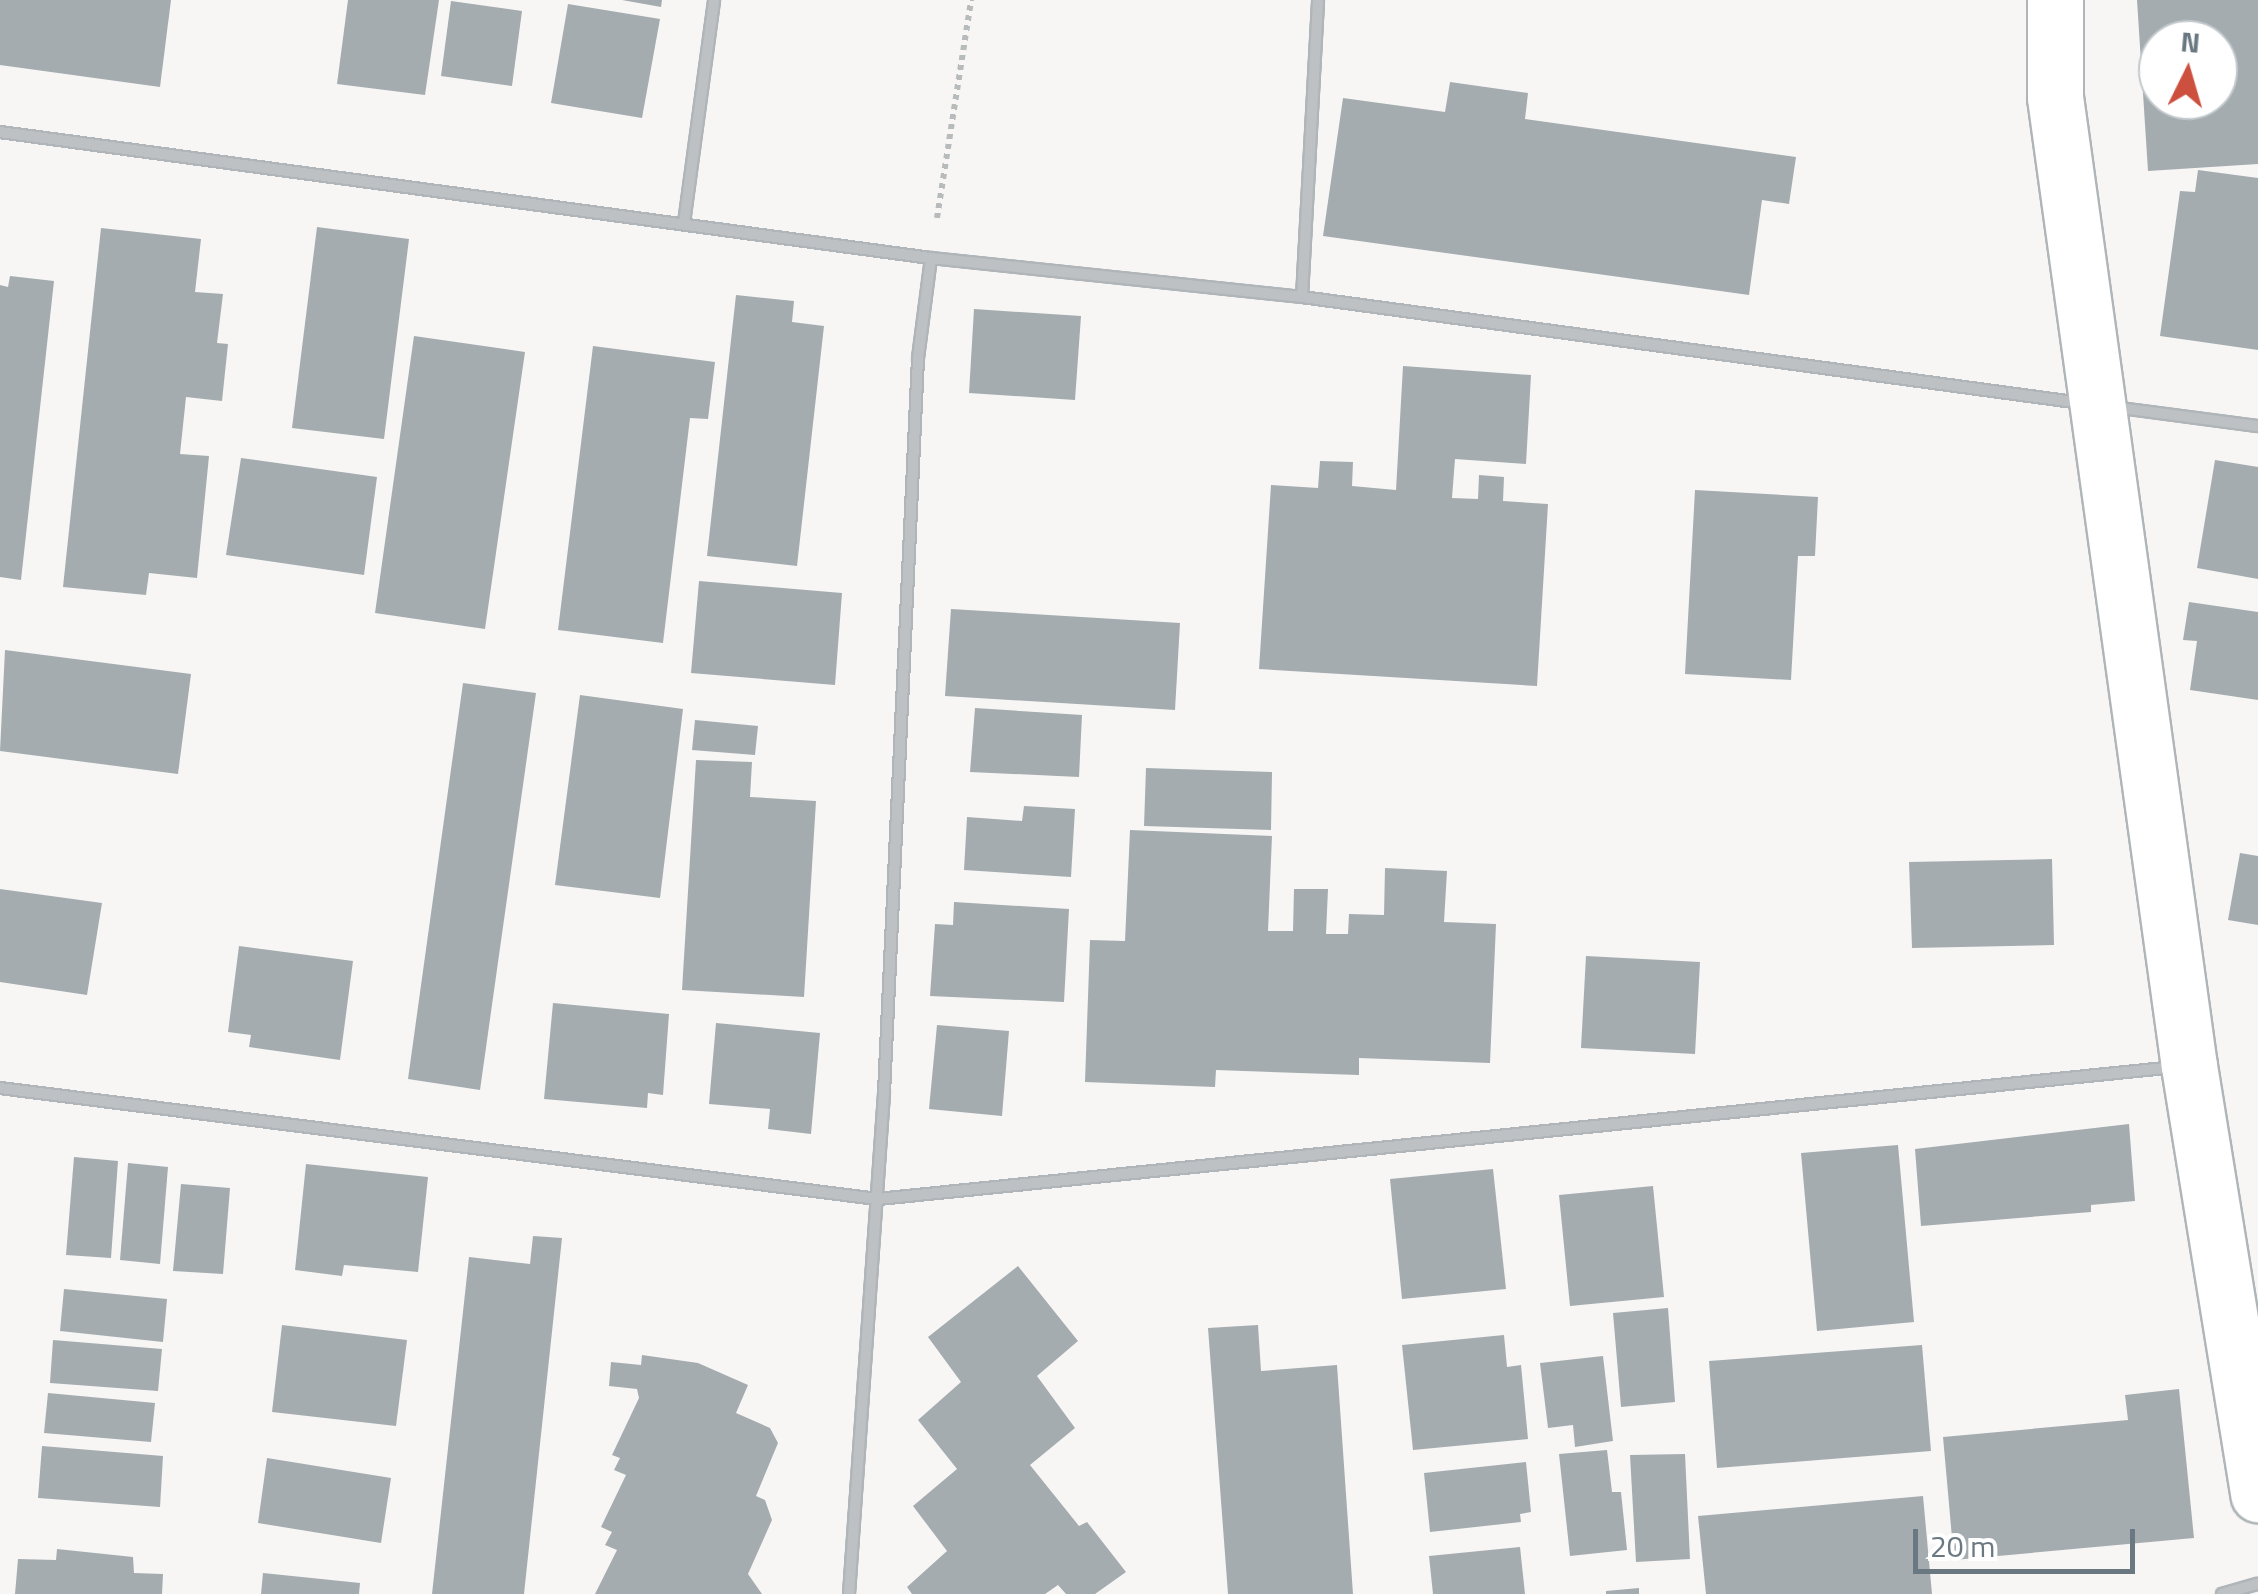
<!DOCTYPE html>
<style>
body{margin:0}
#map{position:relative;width:2258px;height:1594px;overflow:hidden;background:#f7f6f4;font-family:"Titillium Web",sans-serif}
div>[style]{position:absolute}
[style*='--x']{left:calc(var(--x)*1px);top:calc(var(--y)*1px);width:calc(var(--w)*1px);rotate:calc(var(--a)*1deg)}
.building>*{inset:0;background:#a4acb0}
.path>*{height:6px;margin-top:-3px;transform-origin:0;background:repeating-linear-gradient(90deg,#b7bbbc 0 5px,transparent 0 10px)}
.roads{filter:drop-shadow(2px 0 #afb5b8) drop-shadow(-2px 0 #afb5b8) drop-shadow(0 2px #afb5b8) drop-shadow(0 -2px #afb5b8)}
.street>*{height:10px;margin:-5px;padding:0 5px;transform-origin:5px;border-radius:5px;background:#bdc1c4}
.secondary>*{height:55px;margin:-27.5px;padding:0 27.5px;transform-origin:27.5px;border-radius:27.5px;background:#fff}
span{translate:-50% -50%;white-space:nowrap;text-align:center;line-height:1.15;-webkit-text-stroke:10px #fff;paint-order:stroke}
.north{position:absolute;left:2138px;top:20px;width:100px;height:100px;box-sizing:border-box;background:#fff;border:2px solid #c3c9cd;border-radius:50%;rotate:5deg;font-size:28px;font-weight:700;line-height:40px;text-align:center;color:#6a7981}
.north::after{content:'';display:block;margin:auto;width:35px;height:45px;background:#cd503e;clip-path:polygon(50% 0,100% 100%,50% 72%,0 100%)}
.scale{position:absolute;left:1913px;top:1529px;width:222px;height:45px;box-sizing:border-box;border:5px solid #6a7981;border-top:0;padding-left:12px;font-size:30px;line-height:35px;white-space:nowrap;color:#6a7981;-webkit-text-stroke:8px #fff;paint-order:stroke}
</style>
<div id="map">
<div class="building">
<i style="clip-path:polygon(0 0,171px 0,160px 87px,0 65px)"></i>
<i style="clip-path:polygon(348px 0,439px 0,425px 95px,337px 84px)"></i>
<i style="clip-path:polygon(622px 0,662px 0,661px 7px)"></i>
<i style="clip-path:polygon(evenodd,2137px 0,2258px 0,2258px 164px,2148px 171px,2137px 0,2158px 40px,2218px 40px,2218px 100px,2158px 100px,2158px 40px)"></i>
<i style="clip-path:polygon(451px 1px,522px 11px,512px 86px,441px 76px)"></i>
<i style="clip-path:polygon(568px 4px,660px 19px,642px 118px,551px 103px)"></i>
<i style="clip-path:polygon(1450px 82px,1528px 93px,1525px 119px,1796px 157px,1789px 204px,1762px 200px,1749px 295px,1323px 236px,1343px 98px,1445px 112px)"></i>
<i style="clip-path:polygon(2198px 170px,2258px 178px,2258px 350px,2160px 336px,2180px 191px,2195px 192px)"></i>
<i style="clip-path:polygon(317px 227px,409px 239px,384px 439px,292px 428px)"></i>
<i style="clip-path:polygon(101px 228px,201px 239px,195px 292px,223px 294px,217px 343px,228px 344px,222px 401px,186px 397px,180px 454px,209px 456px,197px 578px,149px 573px,146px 595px,63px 587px)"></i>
<i style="clip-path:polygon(10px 276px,54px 281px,21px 580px,0 577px,0 285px,8px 287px)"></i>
<i style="clip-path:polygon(736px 295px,794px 301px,792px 322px,824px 326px,797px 566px,707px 556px)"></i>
<i style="clip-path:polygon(974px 309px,1081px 316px,1075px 400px,969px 393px)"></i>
<i style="clip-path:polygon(414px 336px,525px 352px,485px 629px,375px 613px)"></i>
<i style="clip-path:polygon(593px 346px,715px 362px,708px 419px,690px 418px,663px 643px,558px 630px)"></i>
<i style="clip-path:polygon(1403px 366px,1531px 375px,1526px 464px,1455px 459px,1452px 498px,1478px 499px,1479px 475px,1504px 477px,1503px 501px,1548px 504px,1537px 686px,1259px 669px,1271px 485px,1318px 488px,1320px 461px,1353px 462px,1352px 486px,1396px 490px)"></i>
<i style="clip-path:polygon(241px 458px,377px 477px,364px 575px,226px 555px)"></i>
<i style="clip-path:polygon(2215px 460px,2258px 467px,2258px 579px,2197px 568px)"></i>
<i style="clip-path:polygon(1695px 490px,1818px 497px,1815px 556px,1798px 556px,1791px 680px,1685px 674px)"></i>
<i style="clip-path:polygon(699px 581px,842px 593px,835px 685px,691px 673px)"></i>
<i style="clip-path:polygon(2189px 602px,2258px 612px,2258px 700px,2190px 690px,2197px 641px,2183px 640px)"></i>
<i style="clip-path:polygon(951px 609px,1180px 623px,1175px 710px,945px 696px)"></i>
<i style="clip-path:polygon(5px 650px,191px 674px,178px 774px,0 751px)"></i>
<i style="clip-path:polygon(463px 683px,536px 693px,480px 1090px,408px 1079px)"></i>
<i style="clip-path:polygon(580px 695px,683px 709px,660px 898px,555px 885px)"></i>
<i style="clip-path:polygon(975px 708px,1082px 715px,1079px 777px,970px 772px)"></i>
<i style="clip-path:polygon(695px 720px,758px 726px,755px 755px,692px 750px)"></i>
<i style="clip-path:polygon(696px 760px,752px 762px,750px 797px,816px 801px,804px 997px,682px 990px)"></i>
<i style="clip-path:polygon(1146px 768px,1272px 772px,1271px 830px,1144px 826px)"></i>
<i style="clip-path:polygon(1024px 806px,1075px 809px,1071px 877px,964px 870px,967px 817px,1022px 821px)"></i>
<i style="clip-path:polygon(1130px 830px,1272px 836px,1268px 931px,1293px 931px,1294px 889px,1328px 889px,1326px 934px,1348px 934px,1349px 914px,1384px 915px,1385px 868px,1447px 871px,1444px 922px,1496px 924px,1490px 1063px,1359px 1058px,1359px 1075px,1216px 1070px,1215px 1087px,1085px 1082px,1090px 940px,1125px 941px)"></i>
<i style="clip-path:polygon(2240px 853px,2258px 856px,2258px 925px,2228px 920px)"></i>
<i style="clip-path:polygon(2052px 859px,2054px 945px,1912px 948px,1909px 862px)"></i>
<i style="clip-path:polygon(0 889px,102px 903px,87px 995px,0 982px)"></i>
<i style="clip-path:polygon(954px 902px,1069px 909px,1064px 1002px,930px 996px,935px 924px,953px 925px)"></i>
<i style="clip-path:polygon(239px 946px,353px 961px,340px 1060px,249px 1047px,251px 1035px,228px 1032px)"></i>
<i style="clip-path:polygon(1586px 956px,1700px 962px,1695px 1054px,1581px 1048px)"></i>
<i style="clip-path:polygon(553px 1003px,669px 1014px,663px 1095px,648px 1093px,647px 1108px,544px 1099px)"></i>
<i style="clip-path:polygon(716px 1023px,820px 1033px,811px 1134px,768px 1129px,770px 1109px,709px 1104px)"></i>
<i style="clip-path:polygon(937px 1025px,1009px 1031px,1002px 1116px,929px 1109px)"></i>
<i style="clip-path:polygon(2129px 1124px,2135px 1201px,2091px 1205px,2091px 1212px,1921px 1226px,1915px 1149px)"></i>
<i style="clip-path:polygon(1898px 1145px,1914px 1322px,1817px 1331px,1801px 1153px)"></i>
<i style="clip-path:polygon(74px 1157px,118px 1161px,111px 1258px,66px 1255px)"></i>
<i style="clip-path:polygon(128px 1163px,168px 1167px,160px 1264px,120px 1260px)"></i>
<i style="clip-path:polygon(306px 1164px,428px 1177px,418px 1272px,344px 1265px,342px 1276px,295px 1270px)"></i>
<i style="clip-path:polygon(1493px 1169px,1506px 1289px,1402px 1299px,1390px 1179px)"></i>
<i style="clip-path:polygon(181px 1184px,230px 1188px,223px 1274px,173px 1271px)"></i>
<i style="clip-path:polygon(1653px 1186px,1664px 1297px,1570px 1306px,1559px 1195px)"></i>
<i style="clip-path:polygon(533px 1236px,562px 1238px,524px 1594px,432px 1594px,469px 1257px,530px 1264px)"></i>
<i style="clip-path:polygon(1018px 1266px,1078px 1341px,1037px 1376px,1075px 1428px,1030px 1465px,1079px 1526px,1087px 1522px,1126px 1572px,1095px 1594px,1066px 1594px,1058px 1585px,1045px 1594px,912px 1594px,907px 1587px,947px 1551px,913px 1506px,957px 1469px,918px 1420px,961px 1382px,928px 1337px)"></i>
<i style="clip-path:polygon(64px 1289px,167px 1299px,163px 1342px,60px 1331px)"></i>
<i style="clip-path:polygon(1668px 1308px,1675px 1402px,1621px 1407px,1613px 1313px)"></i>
<i style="clip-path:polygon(282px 1325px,407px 1340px,396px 1426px,272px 1412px)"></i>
<i style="clip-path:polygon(1258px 1325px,1261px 1371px,1337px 1365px,1353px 1594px,1228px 1594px,1208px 1328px)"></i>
<i style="clip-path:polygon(1504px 1335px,1507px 1367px,1521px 1365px,1528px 1439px,1413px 1450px,1402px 1345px)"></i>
<i style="clip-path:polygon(53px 1340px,162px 1349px,158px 1391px,50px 1383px)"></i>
<i style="clip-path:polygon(1922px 1345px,1931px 1451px,1717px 1468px,1709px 1361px)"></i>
<i style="clip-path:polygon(642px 1355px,698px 1363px,748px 1385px,736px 1413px,770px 1428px,778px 1443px,756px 1496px,765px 1500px,772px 1520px,748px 1574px,762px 1594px,595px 1594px,617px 1550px,605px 1545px,612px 1532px,601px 1527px,626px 1475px,614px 1470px,620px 1458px,612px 1455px,639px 1398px,637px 1389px,609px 1386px,611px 1362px,641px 1365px)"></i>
<i style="clip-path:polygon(1603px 1356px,1613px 1441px,1575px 1447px,1573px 1425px,1548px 1428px,1540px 1363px)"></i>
<i style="clip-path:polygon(2179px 1389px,2194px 1538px,1954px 1560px,1943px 1437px,2128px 1420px,2125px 1395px)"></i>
<i style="clip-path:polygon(48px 1393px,155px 1403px,151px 1442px,44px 1433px)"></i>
<i style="clip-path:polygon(42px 1446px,163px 1456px,160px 1507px,38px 1498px)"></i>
<i style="clip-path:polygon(1607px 1450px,1612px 1492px,1621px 1492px,1627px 1550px,1570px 1556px,1559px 1454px)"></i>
<i style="clip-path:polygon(1685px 1454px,1690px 1559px,1636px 1562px,1630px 1455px)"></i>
<i style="clip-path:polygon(267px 1458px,391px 1478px,381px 1543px,258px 1523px)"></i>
<i style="clip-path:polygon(1526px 1462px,1531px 1512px,1520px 1514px,1521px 1522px,1430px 1532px,1424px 1473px)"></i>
<i style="clip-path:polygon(1923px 1496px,1932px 1594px,1706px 1594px,1698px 1516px)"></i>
<i style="clip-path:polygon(1520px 1547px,1525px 1594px,1433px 1594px,1429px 1556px)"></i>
<i style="clip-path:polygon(57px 1549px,133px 1557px,134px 1573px,163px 1574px,162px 1594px,15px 1594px,18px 1559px,56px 1560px)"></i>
<i style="clip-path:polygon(263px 1573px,360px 1583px,359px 1594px,261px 1594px)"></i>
<i style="clip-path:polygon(1639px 1588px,1639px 1594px,1606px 1594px,1606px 1591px)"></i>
</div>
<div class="path">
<i style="--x:937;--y:218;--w:221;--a:-81.1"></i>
</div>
<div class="roads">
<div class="street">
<i style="--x:0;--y:132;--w:939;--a:7.71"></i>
<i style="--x:931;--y:258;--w:373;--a:6"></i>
<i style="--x:1302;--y:297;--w:786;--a:7.75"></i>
<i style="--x:684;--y:223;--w:225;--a:-82.3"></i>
<i style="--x:1302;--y:297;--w:297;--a:-86.9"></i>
<i style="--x:2113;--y:407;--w:146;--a:7.5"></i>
<i style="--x:0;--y:1088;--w:885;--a:7.21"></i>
<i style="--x:878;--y:1199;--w:1304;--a:-5.81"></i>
<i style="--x:849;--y:1594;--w:502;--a:-86"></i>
<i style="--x:884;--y:1093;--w:736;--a:-87.35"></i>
<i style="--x:918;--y:358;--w:101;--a:-82.6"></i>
<i style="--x:2222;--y:1594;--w:37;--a:-16"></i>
</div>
<div class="secondary">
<i style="--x:2055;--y:0;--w:97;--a:90"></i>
<i style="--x:2055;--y:97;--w:978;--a:82.13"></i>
<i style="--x:2189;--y:1066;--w:434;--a:80.8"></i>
</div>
</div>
<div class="north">N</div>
<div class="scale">20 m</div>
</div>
